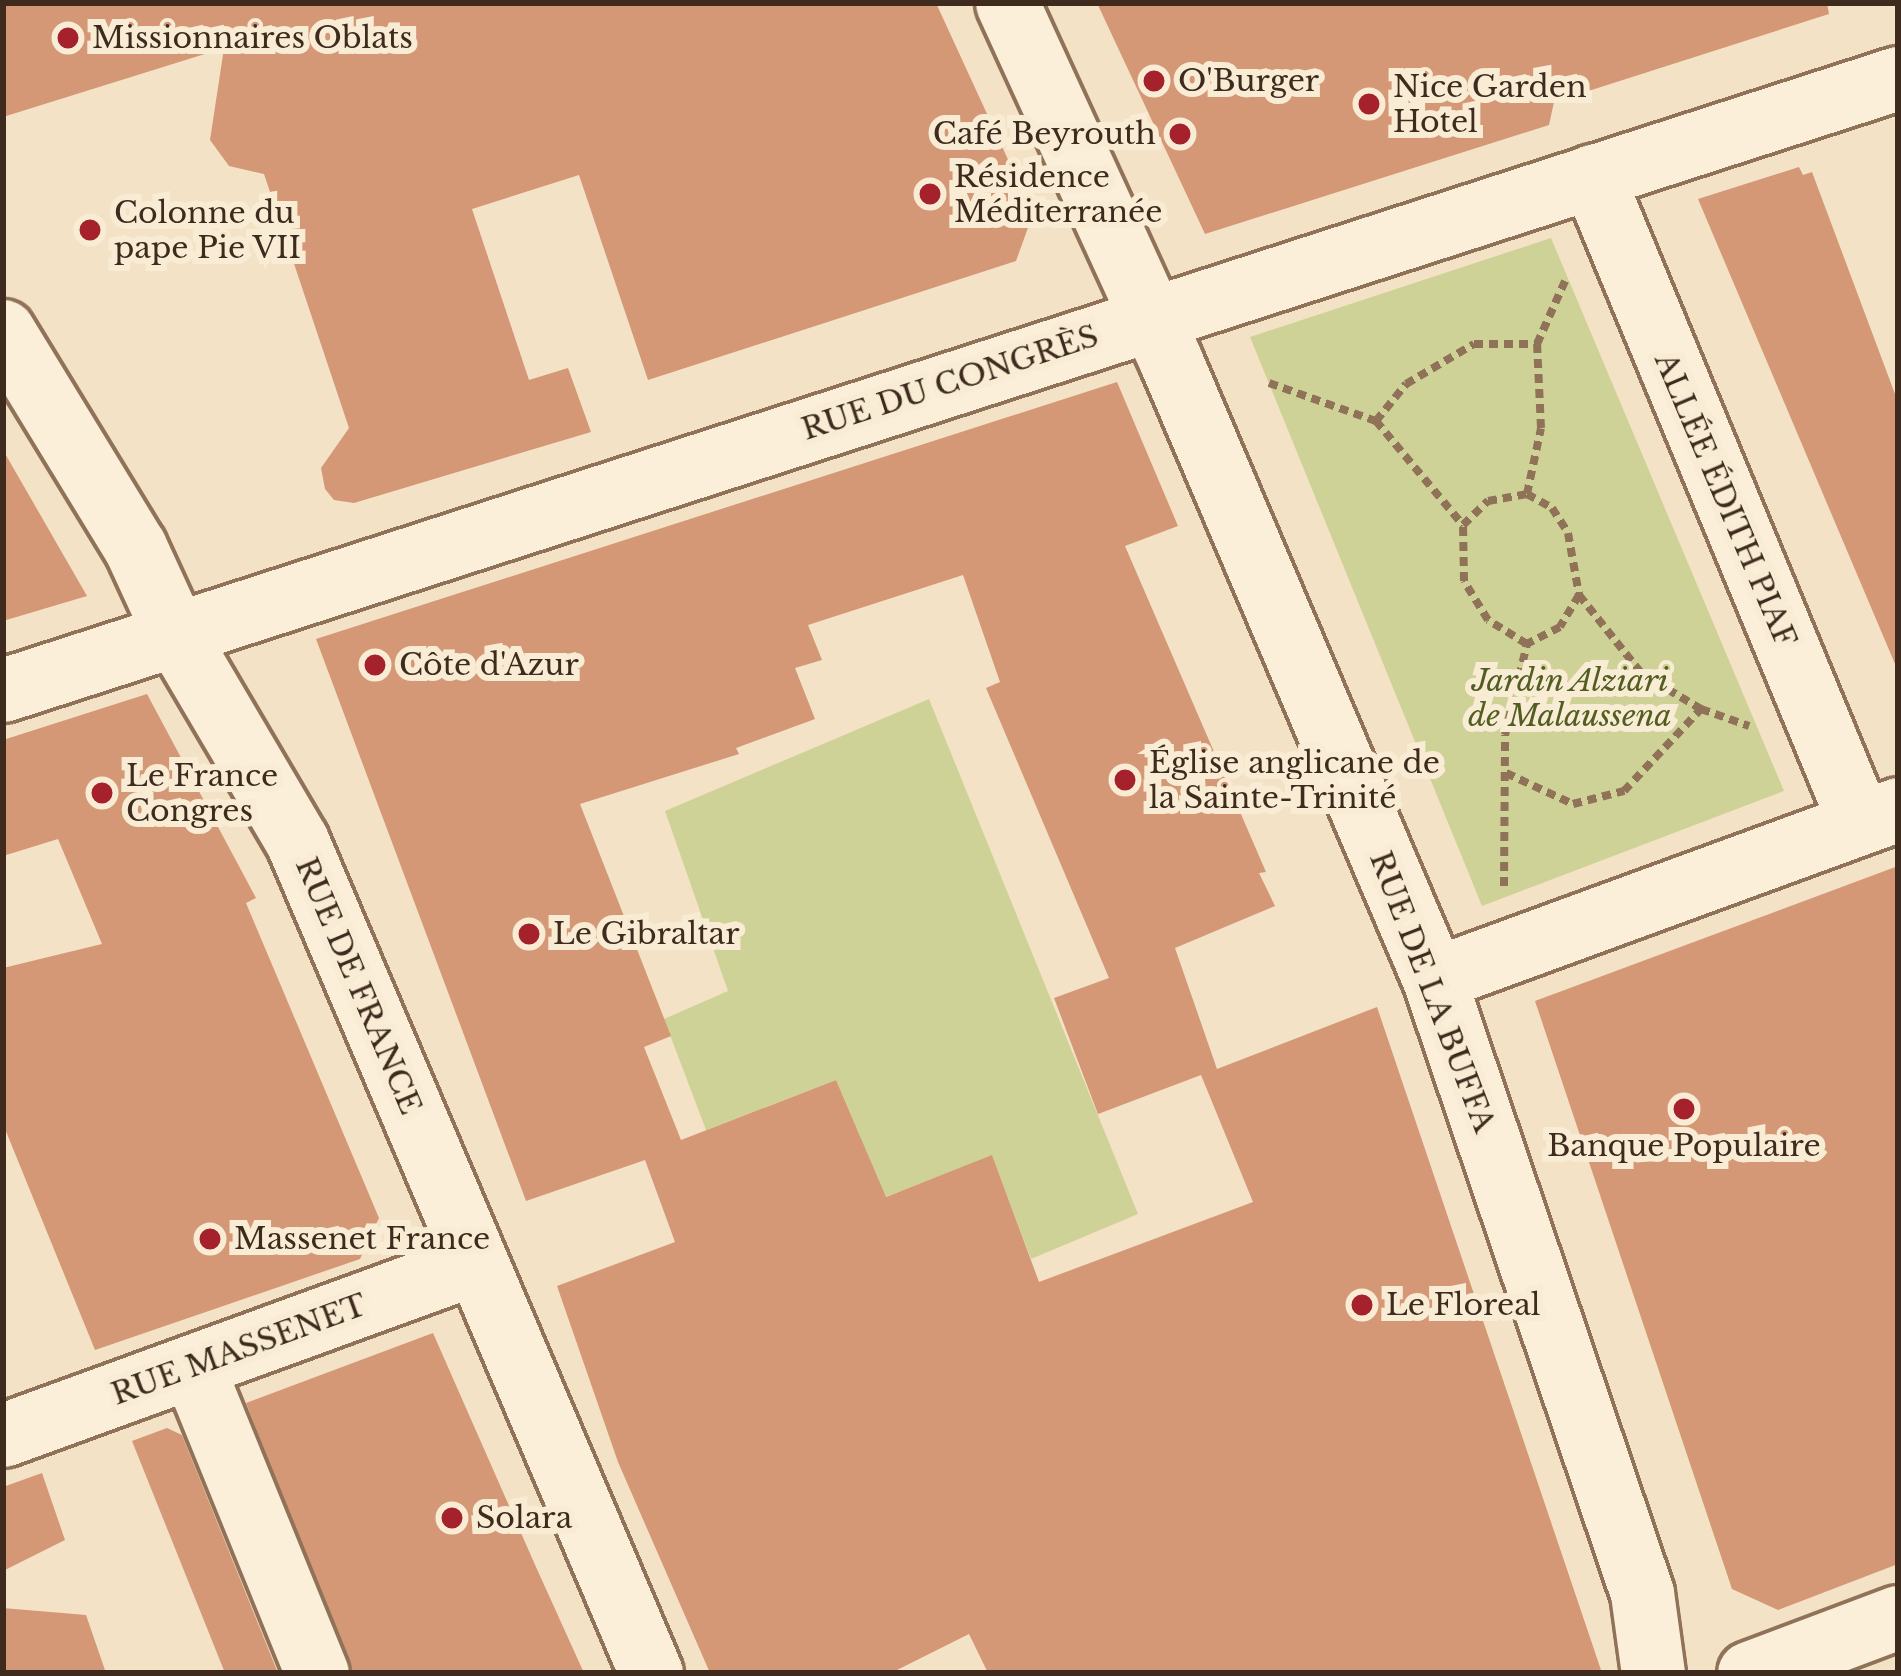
<!DOCTYPE html>
<meta charset="utf-8">
<style>
body{margin:0}
#map{position:relative;width:1901px;height:1676px;overflow:hidden;background:#f3e2c5;font-family:"Libre Baskerville",serif}
div>[style]{position:absolute}
[style*='--x']{left:calc(var(--x)*1px);top:calc(var(--y)*1px);width:calc(var(--w)*1px);rotate:calc(var(--a)*1deg)}
.green>*{inset:0;background:#cfd297}
.building>*{inset:0;background:#d49877}
.path>*{height:8px;margin-top:-4px;transform-origin:0;background:repeating-linear-gradient(90deg,#907258 0 9px,transparent 0 15px)}
.roads{filter:drop-shadow(3px 0 #907258) drop-shadow(-3px 0 #907258) drop-shadow(0 3px #907258) drop-shadow(0 -3px #907258)}
.minor>*{height:63px;margin:-31.5px;padding:0 31.5px;transform-origin:31.5px;border-radius:31.5px;background:#fcefd9}
.dots>*{width:33px;height:33px;translate:-50% -50%;box-sizing:border-box;border:6px solid #f9ecd5;border-radius:50%}
span{translate:-50% -50%;white-space:nowrap;text-align:center;line-height:1.15;-webkit-text-stroke:12px #f9ecd5;paint-order:stroke}
.poi-label{font-size:30px;color:#3f2b1e}
.left{translate:0 -50%;text-align:left}
.right{translate:-100% -50%;text-align:right}
.street-label{font-size:30px;color:#3f2b1e}
.park-label{font-size:30px;color:#525d22;font-style:italic}
.frame{position:absolute;inset:0;border:6px solid #3f2b1e;pointer-events:none}
</style>
<div id="map">
<div class="green">
<i style="clip-path:polygon(1551px 238px,1784px 791px,1482px 906px,1250px 337px)"></i>
<i style="clip-path:polygon(929px 699px,1138px 1214px,1031px 1259px,992px 1156px,838px 1215px,860px 1136px,836px 1080px,706px 1130px,664px 1019px,728px 991px,665px 811px)"></i>
</div>
<div class="building">
<i style="clip-path:polygon(3px 3px,936px 3px,1033px 214px,1016px 261px,648px 380px,579px 175px,472px 209px,529px 380px,568px 368px,591px 432px,354px 503px,334px 500px,325px 489px,321px 468px,349px 428px,264px 174px,229px 166px,210px 140px,224px 48px,3px 117px)"></i>
<i style="clip-path:polygon(1097px 3px,1827px 3px,1829px 14px,1554px 102px,1549px 125px,1205px 234px)"></i>
<i style="clip-path:polygon(1799px 167px,1803px 175px,1812px 172px,1898px 402px,1898px 671px,1698px 199px)"></i>
<i style="clip-path:polygon(evenodd,1117px 382px,1178px 526px,1125px 546px,1266px 872px,1259px 873px,1275px 906px,1175px 948px,1217px 1069px,1377px 1007px,1602px 1673px,988px 1673px,969px 1634px,891px 1673px,710px 1673px,618px 1462px,557px 1286px,675px 1242px,645px 1160px,526px 1201px,316px 639px,1117px 382px,963px 575px,1000px 682px,986px 688px,1109px 978px,1054px 998px,1098px 1114px,1201px 1075px,1253px 1202px,1039px 1282px,992px 1155px,886px 1197px,836px 1080px,681px 1140px,644px 1047px,671px 1036px,580px 804px,739px 754px,736px 748px,815px 719px,795px 668px,822px 660px,808px 625px,963px 575px)"></i>
<i style="clip-path:polygon(3px 450px,87px 596px,3px 621px)"></i>
<i style="clip-path:polygon(147px 694px,256px 898px,246px 903px,379px 1218px,360px 1259px,95px 1350px,3px 1124px,3px 968px,102px 944px,58px 839px,3px 856px,3px 740px)"></i>
<i style="clip-path:polygon(1898px 866px,1898px 1564px,1778px 1610px,1732px 1589px,1535px 1001px)"></i>
<i style="clip-path:polygon(433px 1333px,536px 1567px,584px 1673px,352px 1673px,246px 1403px)"></i>
<i style="clip-path:polygon(167px 1428px,182px 1435px,278px 1673px,225px 1673px,132px 1441px)"></i>
<i style="clip-path:polygon(42px 1473px,65px 1540px,3px 1571px,3px 1487px)"></i>
<i style="clip-path:polygon(3px 1608px,86px 1615px,106px 1673px,3px 1673px)"></i>
</div>
<div class="path">
<i style="--x:1269;--y:383;--w:114;--a:19.6"></i>
<i style="--x:1376;--y:421;--w:48;--a:-51"></i>
<i style="--x:1406;--y:384;--w:79;--a:-30.5"></i>
<i style="--x:1474;--y:344;--w:63;--a:0"></i>
<i style="--x:1376;--y:421;--w:136;--a:50.1"></i>
<i style="--x:1527;--y:494;--w:29;--a:29"></i>
<i style="--x:1552;--y:508;--w:30;--a:57"></i>
<i style="--x:1568;--y:533;--w:63;--a:79.9"></i>
<i style="--x:1579;--y:595;--w:37;--a:121"></i>
<i style="--x:1560;--y:627;--w:37;--a:153"></i>
<i style="--x:1527;--y:644;--w:46;--a:-148.4"></i>
<i style="--x:1488;--y:620;--w:46;--a:-121.6"></i>
<i style="--x:1464;--y:581;--w:56;--a:-91"></i>
<i style="--x:1463;--y:525;--w:35;--a:-44"></i>
<i style="--x:1488;--y:501;--w:40;--a:-10"></i>
<i style="--x:1527;--y:494;--w:67;--a:-78"></i>
<i style="--x:1541;--y:428;--w:84;--a:-92.7"></i>
<i style="--x:1537;--y:344;--w:69;--a:-66"></i>
<i style="--x:1579;--y:595;--w:101;--a:51.4"></i>
<i style="--x:1642;--y:674;--w:69;--a:30.7"></i>
<i style="--x:1701;--y:709;--w:51;--a:19.5"></i>
<i style="--x:1506;--y:773;--w:74;--a:24.8"></i>
<i style="--x:1573;--y:804;--w:53;--a:-14.3"></i>
<i style="--x:1624;--y:791;--w:112;--a:-46.8"></i>
<i style="--x:1504;--y:886;--w:151;--a:-89.6"></i>
<i style="--x:1505;--y:735;--w:94;--a:-76.4"></i>
</div>
<div class="roads">
<div class="minor">
<i style="--x:1007;--y:3;--w:392;--a:65.4"></i>
<i style="--x:1170;--y:359;--w:674;--a:66.94"></i>
<i style="--x:1434;--y:979;--w:648;--a:71.29"></i>
<i style="--x:1642;--y:1593;--w:81;--a:82.2"></i>
<i style="--x:1592;--y:176;--w:700;--a:67.5"></i>
<i style="--x:3;--y:331;--w:253;--a:58.6"></i>
<i style="--x:135;--y:547;--w:96;--a:65.3"></i>
<i style="--x:175;--y:634;--w:240;--a:59.5"></i>
<i style="--x:297;--y:841;--w:904;--a:66.95"></i>
<i style="--x:3;--y:690;--w:1991;--a:-17.9"></i>
<i style="--x:1434;--y:979;--w:494;--a:-20.1"></i>
<i style="--x:193;--y:1368;--w:329;--a:67.9"></i>
<i style="--x:3;--y:1435;--w:502;--a:-20.02"></i>
<i style="--x:1749;--y:1673;--w:159;--a:-20.6"></i>
</div>
</div>
<div class="dots">
<i style="left:68px;top:38px;background:#a5222c"></i>
<i style="left:1154px;top:81px;background:#a5222c"></i>
<i style="left:1369px;top:104px;background:#a5222c"></i>
<i style="left:1180px;top:134px;background:#a5222c"></i>
<i style="left:930px;top:194px;background:#a5222c"></i>
<i style="left:90px;top:230px;background:#a5222c"></i>
<i style="left:375px;top:665px;background:#a5222c"></i>
<i style="left:1125px;top:780px;background:#a5222c"></i>
<i style="left:102px;top:793px;background:#a5222c"></i>
<i style="left:529px;top:934px;background:#a5222c"></i>
<i style="left:1684px;top:1109px;background:#a5222c"></i>
<i style="left:210px;top:1239px;background:#a5222c"></i>
<i style="left:1362px;top:1305px;background:#a5222c"></i>
<i style="left:452px;top:1518px;background:#a5222c"></i>
</div>
<div class="poi-label">
<span class="left" style="left:92px;top:38px">Missionnaires Oblats</span>
<span class="left" style="left:1178px;top:81px">O'Burger</span>
<span class="left" style="left:1393px;top:104px">Nice Garden<br>Hotel</span>
<span class="right" style="left:1156px;top:134px">Café Beyrouth</span>
<span class="left" style="left:954px;top:194px">Résidence<br>Méditerranée</span>
<span class="left" style="left:114px;top:230px">Colonne du<br>pape Pie VII</span>
<span class="left" style="left:399px;top:665px">Côte d'Azur</span>
<span class="left" style="left:1149px;top:780px">Église anglicane de<br>la Sainte-Trinité</span>
<span class="left" style="left:126px;top:793px">Le France<br>Congres</span>
<span class="left" style="left:553px;top:934px">Le Gibraltar</span>
<span style="left:1684px;top:1146px">Banque Populaire</span>
<span class="left" style="left:234px;top:1239px">Massenet France</span>
<span class="left" style="left:1386px;top:1305px">Le Floreal</span>
<span class="left" style="left:476px;top:1518px">Solara</span>
</div>
<div class="street-label">
<span style="left:950px;top:383px;rotate:-18deg">RUE DU CONGRÈS</span>
<span style="left:1725px;top:500px;rotate:67deg">ALLÉE ÉDITH PIAF</span>
<span style="left:358px;top:986px;rotate:67deg">RUE DE FRANCE</span>
<span style="left:1432px;top:992px;rotate:69deg">RUE DE LA BUFFA</span>
<span style="left:239px;top:1350px;rotate:-20deg">RUE MASSENET</span>
</div>
<div class="park-label">
<span style="left:1570px;top:698px">Jardin Alziari<br>de Malaussena</span>
</div>
<div class="frame"></div>
</div>
